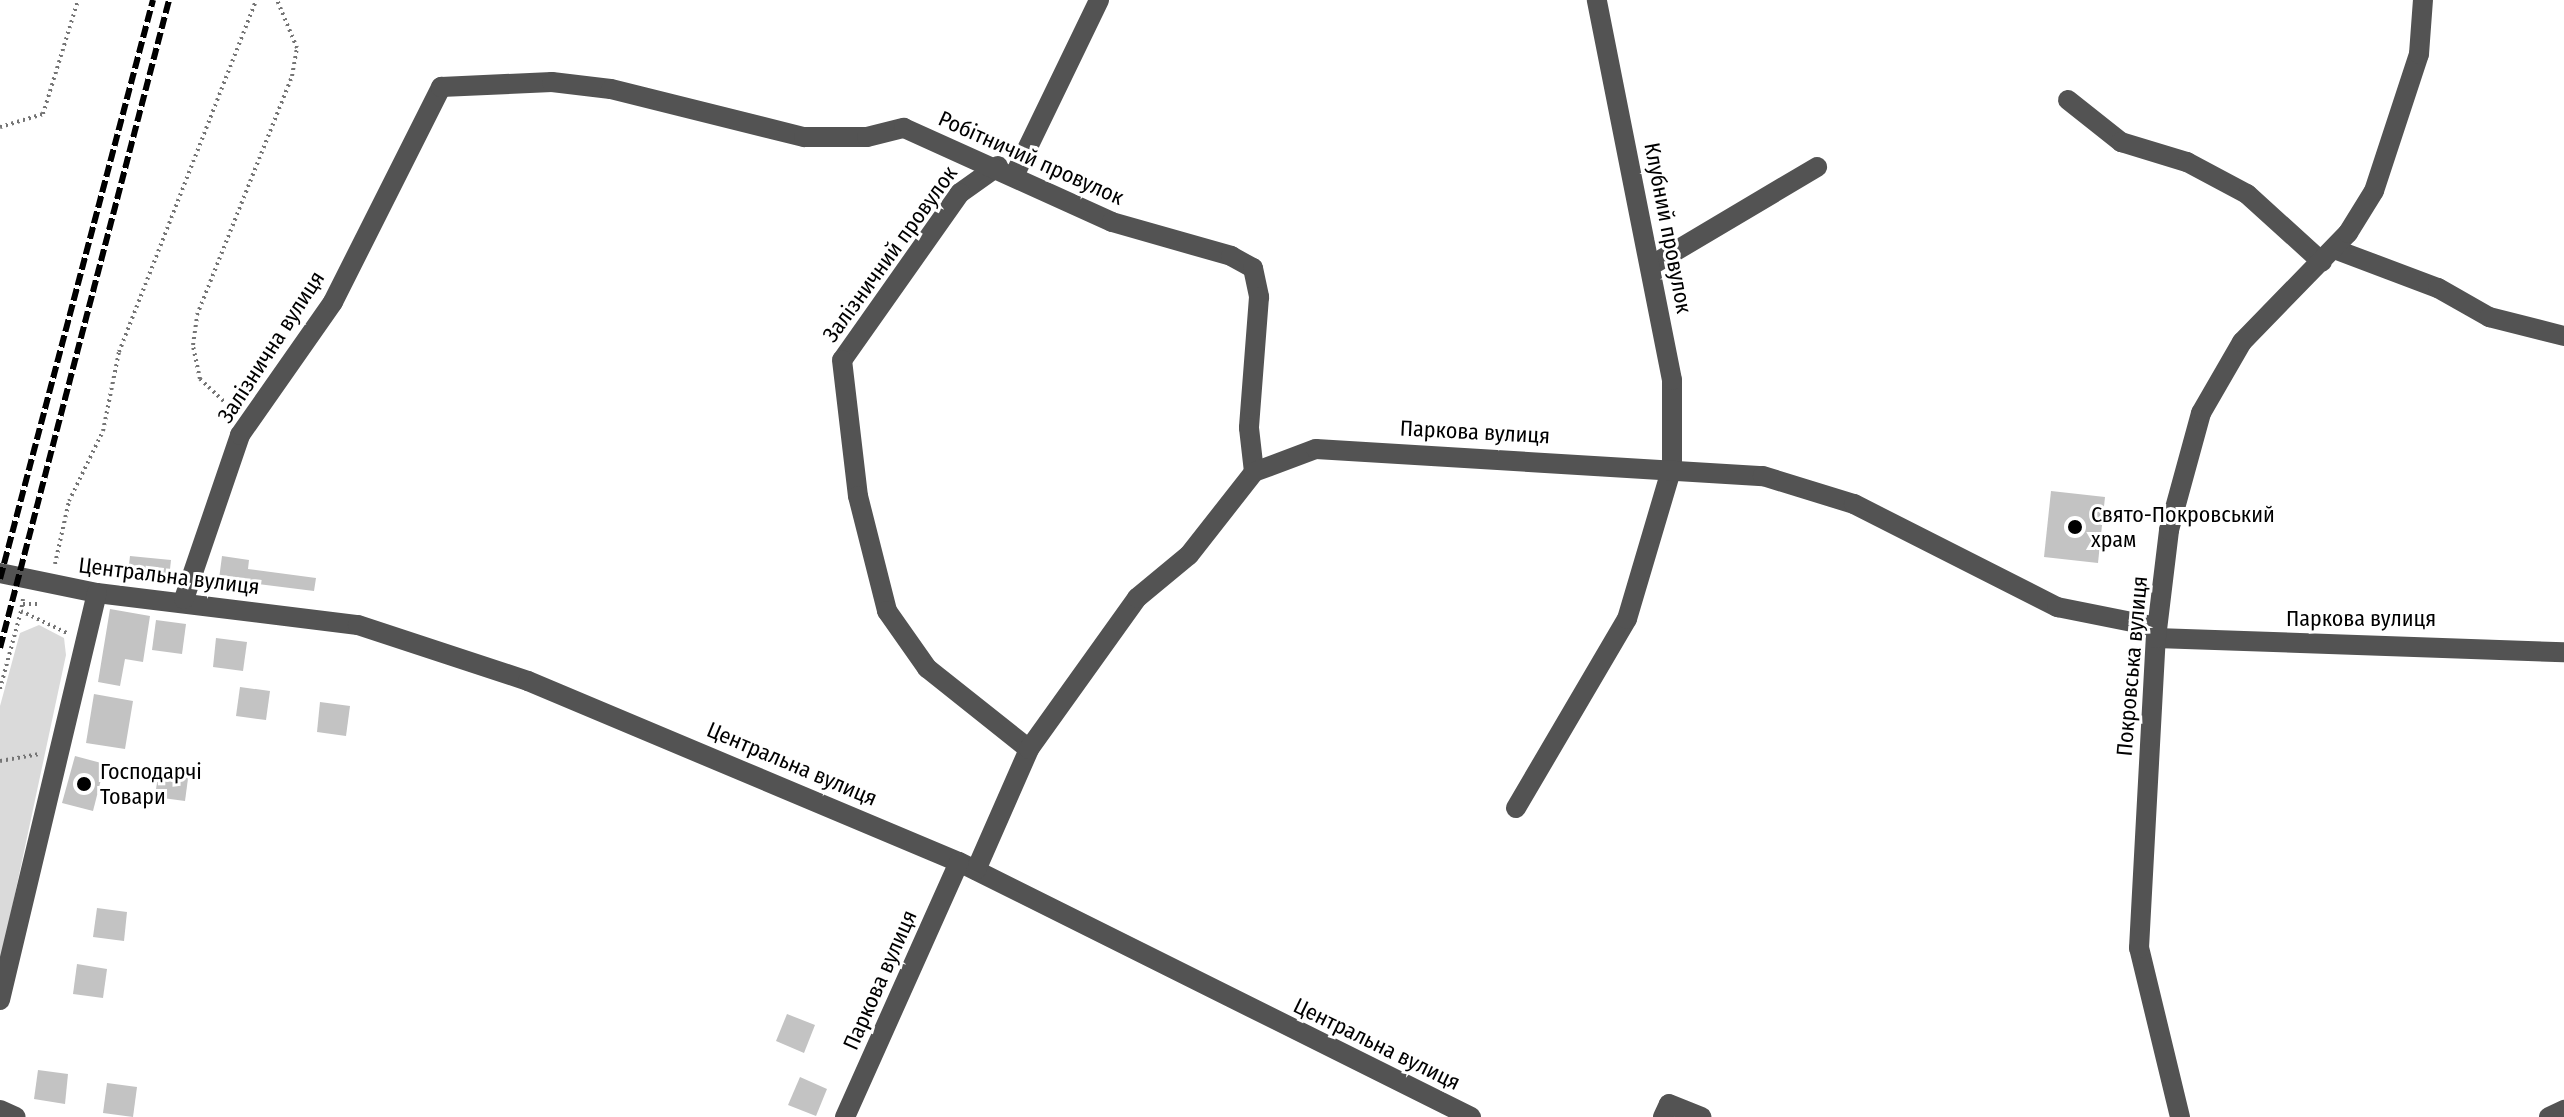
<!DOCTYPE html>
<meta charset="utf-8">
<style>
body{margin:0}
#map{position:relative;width:2564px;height:1117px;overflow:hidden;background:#fff;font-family:"Fira Sans Condensed",sans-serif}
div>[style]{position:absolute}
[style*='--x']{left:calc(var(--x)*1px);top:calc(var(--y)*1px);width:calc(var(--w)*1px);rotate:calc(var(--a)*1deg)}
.green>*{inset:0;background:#dadada}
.building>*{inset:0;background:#c3c3c3}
.path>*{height:4px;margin-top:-2px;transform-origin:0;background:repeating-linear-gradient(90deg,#757575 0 2px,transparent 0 6px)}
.minor>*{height:20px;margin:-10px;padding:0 10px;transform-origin:10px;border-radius:10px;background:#535353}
.rail>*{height:6px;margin-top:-3px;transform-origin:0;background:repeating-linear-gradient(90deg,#000 0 12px,transparent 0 16px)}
.dots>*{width:22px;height:22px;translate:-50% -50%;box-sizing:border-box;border:4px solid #fff;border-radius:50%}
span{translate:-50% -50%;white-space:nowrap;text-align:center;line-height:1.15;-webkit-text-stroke:6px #fff;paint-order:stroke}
.street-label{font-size:22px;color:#000}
.poi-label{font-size:22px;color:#000}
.left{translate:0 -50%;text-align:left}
</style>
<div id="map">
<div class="green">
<i style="clip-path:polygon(39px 625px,64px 638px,66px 655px,0 964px,0 706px,20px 633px)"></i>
</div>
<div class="building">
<i style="clip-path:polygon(2051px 491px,2105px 497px,2098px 563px,2044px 557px)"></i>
<i style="clip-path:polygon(130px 556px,171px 560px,169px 578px,128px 574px)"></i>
<i style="clip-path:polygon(222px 556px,249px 560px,248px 569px,316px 578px,314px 591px,219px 579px)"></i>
<i style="clip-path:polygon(110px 609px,150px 616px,143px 662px,125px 659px,120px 686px,98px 682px)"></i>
<i style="clip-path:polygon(156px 620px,186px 624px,182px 654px,152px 650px)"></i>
<i style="clip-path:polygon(216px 638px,247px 642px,243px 671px,213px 667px)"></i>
<i style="clip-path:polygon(240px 687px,270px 691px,266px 720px,236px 716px)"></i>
<i style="clip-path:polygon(94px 694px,133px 701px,125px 749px,86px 743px)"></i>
<i style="clip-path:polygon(320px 702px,350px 706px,346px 736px,317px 732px)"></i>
<i style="clip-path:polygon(75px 756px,105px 764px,93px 811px,62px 803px)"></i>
<i style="clip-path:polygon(159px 767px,189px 771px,185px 801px,155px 797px)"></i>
<i style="clip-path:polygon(97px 908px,127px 912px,124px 941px,93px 937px)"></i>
<i style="clip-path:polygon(77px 964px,107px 969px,103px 998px,73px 994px)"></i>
<i style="clip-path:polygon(787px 1014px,815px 1025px,804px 1053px,776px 1041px)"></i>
<i style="clip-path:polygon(38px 1070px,68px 1074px,65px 1104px,34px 1099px)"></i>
<i style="clip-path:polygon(800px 1077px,827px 1089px,816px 1116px,788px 1105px)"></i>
<i style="clip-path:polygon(107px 1083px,137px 1087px,133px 1117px,103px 1113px)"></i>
</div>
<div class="path">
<i style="--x:0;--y:127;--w:45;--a:-16.8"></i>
<i style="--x:43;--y:114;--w:119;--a:-72.9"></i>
<i style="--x:232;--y:409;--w:44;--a:-136.8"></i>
<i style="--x:200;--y:379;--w:35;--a:-102"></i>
<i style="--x:193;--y:345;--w:30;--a:-82"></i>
<i style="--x:197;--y:315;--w:257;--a:-68.3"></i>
<i style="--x:292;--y:76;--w:28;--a:-80"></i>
<i style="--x:297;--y:48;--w:52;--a:-112.6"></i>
<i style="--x:55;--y:564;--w:65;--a:-77.5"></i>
<i style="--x:69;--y:501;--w:78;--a:-64.1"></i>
<i style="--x:103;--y:431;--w:81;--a:-78.6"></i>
<i style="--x:119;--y:352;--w:378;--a:-68.7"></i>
<i style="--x:23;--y:599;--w:12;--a:99"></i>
<i style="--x:21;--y:611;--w:51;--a:25.6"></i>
<i style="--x:23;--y:604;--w:18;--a:0"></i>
<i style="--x:0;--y:689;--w:81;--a:-74.9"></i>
<i style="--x:0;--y:761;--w:40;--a:-10"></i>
</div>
<div class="minor">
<i style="--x:2068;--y:100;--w:68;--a:38.4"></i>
<i style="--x:2121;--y:142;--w:69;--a:16.9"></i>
<i style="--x:2187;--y:162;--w:68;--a:28.1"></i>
<i style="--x:2247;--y:194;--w:101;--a:42.2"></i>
<i style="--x:998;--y:166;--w:47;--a:144.6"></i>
<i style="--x:960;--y:193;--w:204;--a:125.2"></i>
<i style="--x:842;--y:360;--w:137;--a:83.3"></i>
<i style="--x:858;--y:496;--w:119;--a:75.8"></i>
<i style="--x:887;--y:611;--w:70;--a:54.9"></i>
<i style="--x:927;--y:668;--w:130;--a:38.5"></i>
<i style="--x:1015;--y:174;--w:193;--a:-64.2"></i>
<i style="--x:2334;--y:249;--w:111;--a:20.6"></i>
<i style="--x:2438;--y:288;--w:59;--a:29.6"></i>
<i style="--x:2489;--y:317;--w:77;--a:14.2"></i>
<i style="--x:1652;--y:265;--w:192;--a:-30.7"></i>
<i style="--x:0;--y:573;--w:99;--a:11.7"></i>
<i style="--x:97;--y:593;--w:263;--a:7"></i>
<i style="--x:358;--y:625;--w:179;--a:18.2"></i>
<i style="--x:528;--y:681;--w:467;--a:22.8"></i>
<i style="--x:959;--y:862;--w:572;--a:26.48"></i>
<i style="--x:184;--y:599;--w:173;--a:-71.1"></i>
<i style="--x:240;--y:435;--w:162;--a:-55"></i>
<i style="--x:333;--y:302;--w:241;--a:-63.3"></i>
<i style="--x:441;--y:87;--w:111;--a:-2.6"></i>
<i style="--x:552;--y:82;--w:59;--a:6.8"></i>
<i style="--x:611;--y:89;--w:199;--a:14"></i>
<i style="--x:804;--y:137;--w:63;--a:0"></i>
<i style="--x:867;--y:137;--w:38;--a:-14"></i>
<i style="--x:904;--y:128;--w:228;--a:24.3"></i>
<i style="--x:1112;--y:222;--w:124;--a:15.9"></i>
<i style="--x:1231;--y:256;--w:25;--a:29"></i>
<i style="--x:1253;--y:268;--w:30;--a:78"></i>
<i style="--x:1259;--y:297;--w:131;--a:94.4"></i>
<i style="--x:1249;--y:428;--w:44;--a:83.5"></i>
<i style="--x:2156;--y:638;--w:408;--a:2"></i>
<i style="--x:1516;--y:808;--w:219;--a:-59.6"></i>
<i style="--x:1627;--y:619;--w:159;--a:-73.5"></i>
<i style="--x:1672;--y:467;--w:87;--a:-90"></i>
<i style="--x:1672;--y:380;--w:387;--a:-101.2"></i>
<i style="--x:976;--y:870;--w:132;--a:-66.3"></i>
<i style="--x:1029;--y:749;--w:186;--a:-54.4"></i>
<i style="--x:1137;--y:598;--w:67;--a:-39.6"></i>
<i style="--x:1189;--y:555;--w:105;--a:-51.9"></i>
<i style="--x:1254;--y:472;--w:66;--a:-20.4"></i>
<i style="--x:1316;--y:449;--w:448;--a:3.5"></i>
<i style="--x:1763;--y:476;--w:95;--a:17.1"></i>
<i style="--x:1854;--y:504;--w:228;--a:26.9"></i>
<i style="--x:2057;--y:607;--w:102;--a:11.3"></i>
<i style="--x:0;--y:1000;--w:418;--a:-76.6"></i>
<i style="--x:0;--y:1110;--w:17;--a:24"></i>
<i style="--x:845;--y:1117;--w:279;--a:-65.9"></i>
<i style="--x:1663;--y:1117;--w:14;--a:-65"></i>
<i style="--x:1669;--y:1104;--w:35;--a:22"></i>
<i style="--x:2180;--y:1117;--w:174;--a:-103.6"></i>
<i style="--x:2139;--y:948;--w:310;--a:-86.9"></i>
<i style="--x:2156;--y:638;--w:109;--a:-83.1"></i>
<i style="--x:2169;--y:530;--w:121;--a:-74.7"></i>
<i style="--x:2201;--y:413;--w:82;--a:-60"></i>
<i style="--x:2242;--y:342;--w:152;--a:-45.8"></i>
<i style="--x:2348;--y:233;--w:49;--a:-58.2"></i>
<i style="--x:2374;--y:191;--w:144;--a:-71.8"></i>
<i style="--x:2419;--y:54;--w:54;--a:-85.8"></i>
<i style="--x:2549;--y:1117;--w:17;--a:-25"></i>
</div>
<div class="rail">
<i style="--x:0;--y:579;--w:599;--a:-75.2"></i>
<i style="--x:0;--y:648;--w:670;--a:-75.38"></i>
</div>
<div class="dots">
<i style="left:2075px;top:527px;background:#000"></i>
<i style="left:84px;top:784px;background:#000"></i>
</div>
<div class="street-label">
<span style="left:1031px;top:158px;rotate:24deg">Робітничий провулок</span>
<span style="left:1668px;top:228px;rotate:79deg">Клубний провулок</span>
<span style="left:890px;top:254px;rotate:-54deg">Залізничний провулок</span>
<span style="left:271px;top:347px;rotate:-57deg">Залізнична вулиця</span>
<span style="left:1475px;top:432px;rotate:3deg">Паркова вулиця</span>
<span style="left:169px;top:576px;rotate:7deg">Центральна вулиця</span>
<span style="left:2361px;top:619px">Паркова вулиця</span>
<span style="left:2132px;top:666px;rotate:-85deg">Покровська вулиця</span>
<span style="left:792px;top:764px;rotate:23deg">Центральна вулиця</span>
<span style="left:880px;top:980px;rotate:-66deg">Паркова вулиця</span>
<span style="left:1377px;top:1044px;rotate:26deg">Центральна вулиця</span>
</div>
<div class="poi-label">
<span class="left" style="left:2091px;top:527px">Свято-Покровський<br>храм</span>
<span class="left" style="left:100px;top:784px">Господарчі<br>Товари</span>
</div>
</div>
